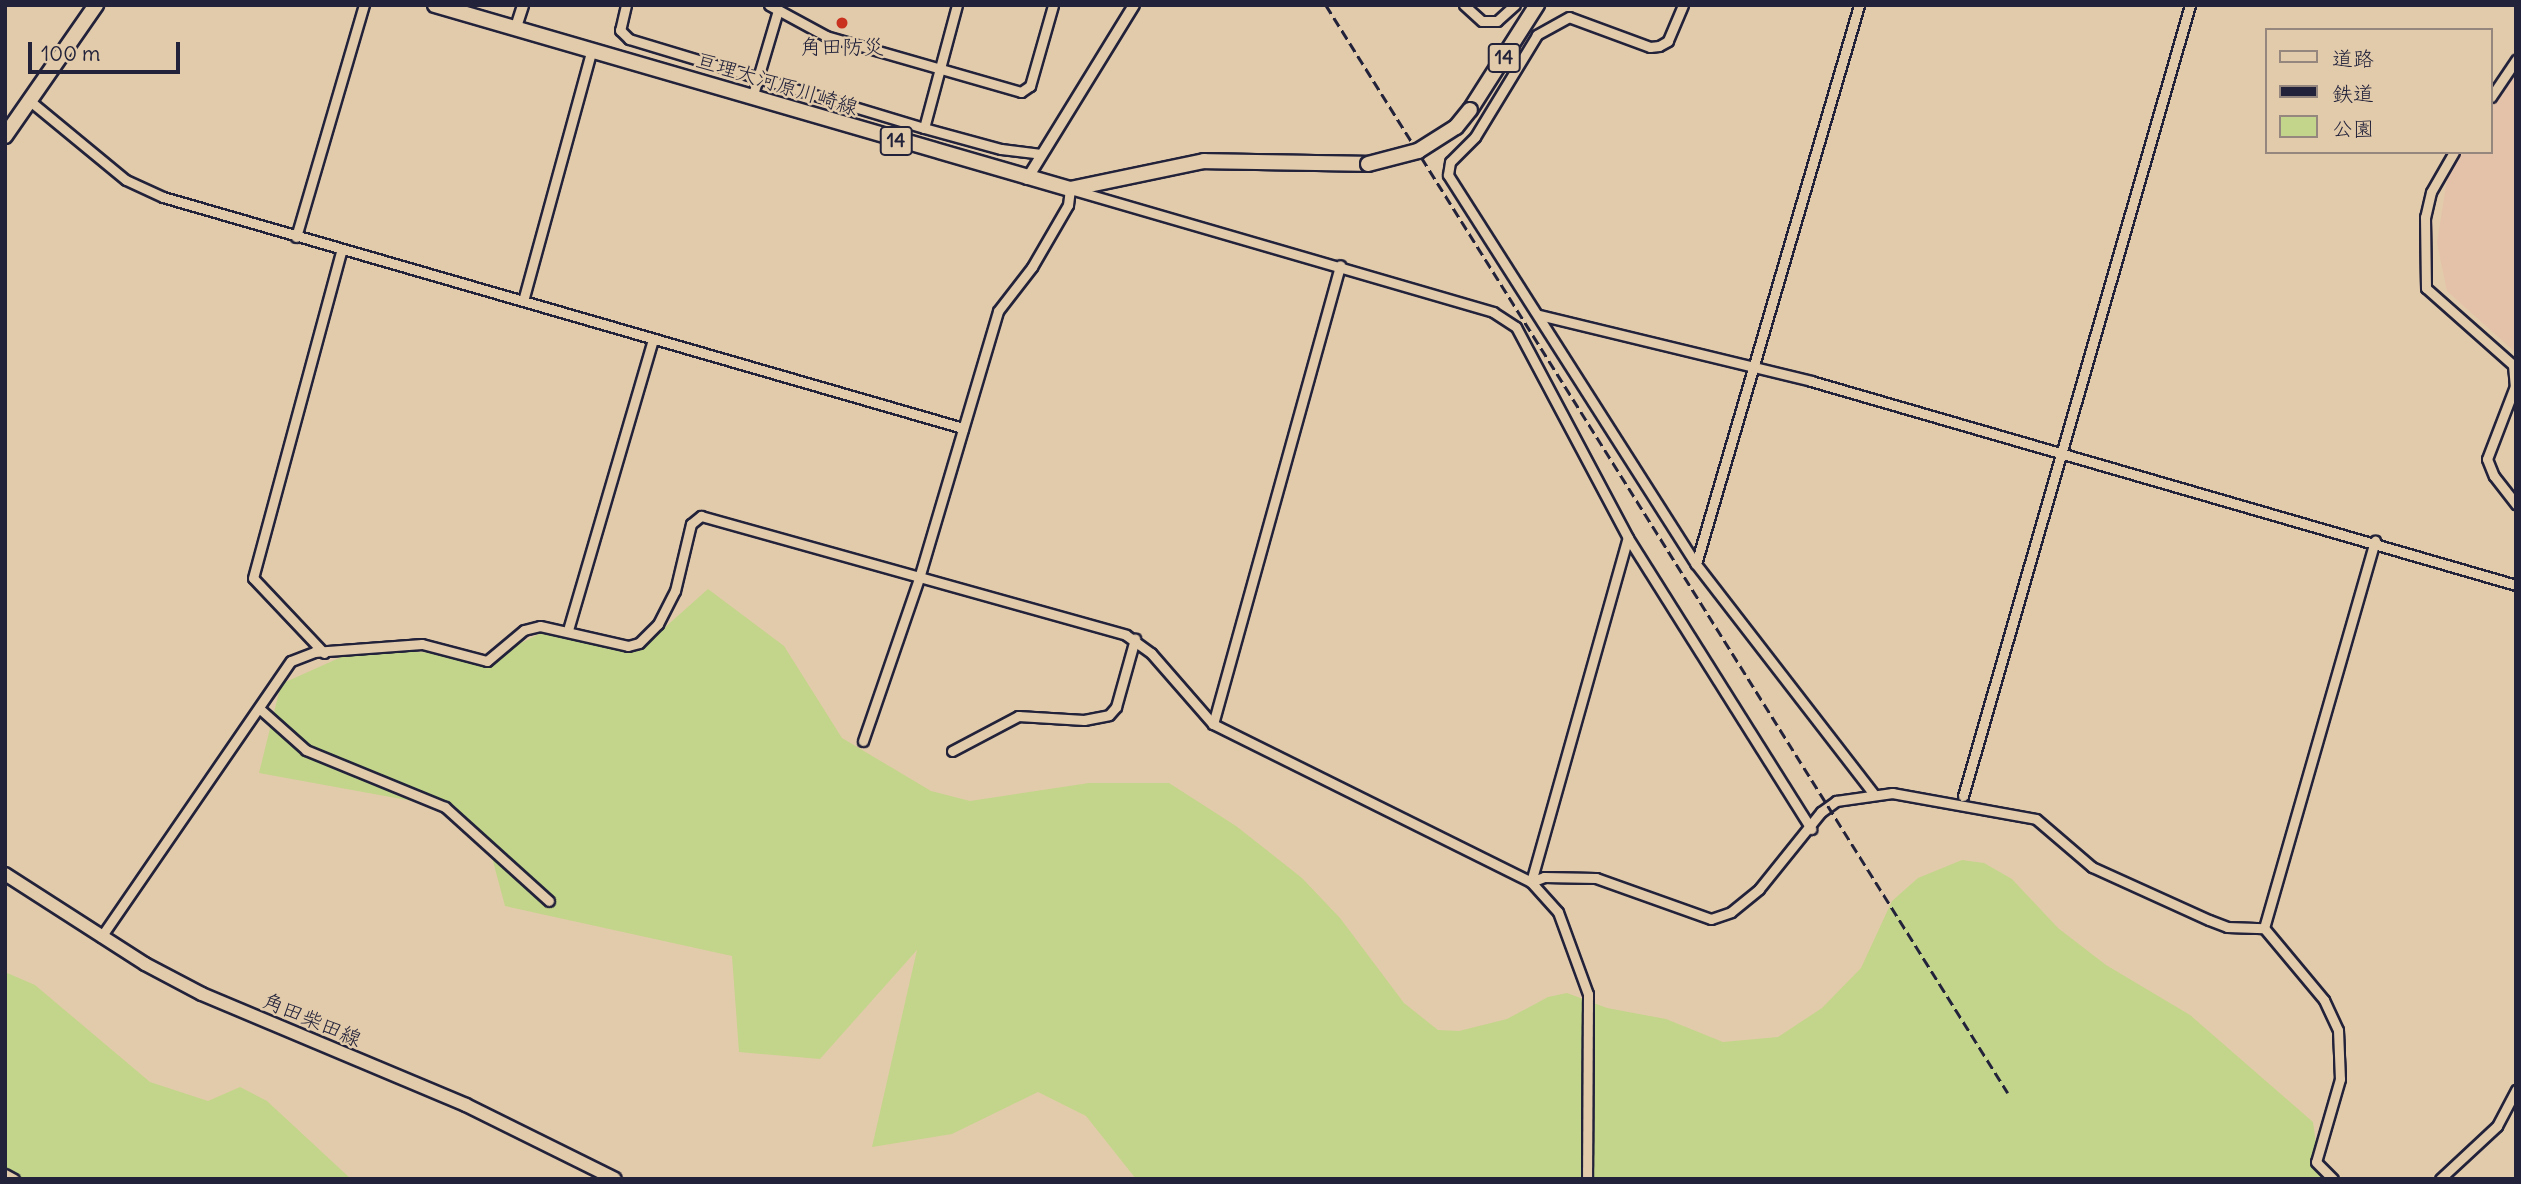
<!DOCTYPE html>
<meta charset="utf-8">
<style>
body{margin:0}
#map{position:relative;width:2521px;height:1184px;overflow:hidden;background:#e2cbab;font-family:Delius,"Klee One",sans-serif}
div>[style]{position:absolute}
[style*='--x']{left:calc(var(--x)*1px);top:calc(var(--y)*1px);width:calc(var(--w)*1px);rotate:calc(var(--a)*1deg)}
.built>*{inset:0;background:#e4c2aa}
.green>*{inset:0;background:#c3d58a}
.roads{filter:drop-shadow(2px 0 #22223b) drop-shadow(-2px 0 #22223b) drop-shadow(0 2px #22223b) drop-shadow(0 -2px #22223b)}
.minor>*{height:9px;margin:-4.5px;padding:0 4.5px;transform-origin:4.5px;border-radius:4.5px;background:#e2cbab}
.tertiary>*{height:10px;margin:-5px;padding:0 5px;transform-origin:5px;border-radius:5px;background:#e2cbab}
.secondary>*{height:12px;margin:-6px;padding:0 6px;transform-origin:6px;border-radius:6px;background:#e2cbab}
.primary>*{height:14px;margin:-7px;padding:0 7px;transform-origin:7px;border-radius:7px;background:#e2cbab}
.rail>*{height:2.5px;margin-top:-1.25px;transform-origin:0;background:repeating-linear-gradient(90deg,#22223b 0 10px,transparent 0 15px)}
.bridges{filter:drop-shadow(2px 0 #22223b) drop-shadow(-2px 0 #22223b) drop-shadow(0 2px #22223b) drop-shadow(0 -2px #22223b)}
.primary-bridge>*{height:14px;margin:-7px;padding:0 7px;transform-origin:7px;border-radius:7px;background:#e2cbab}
.dots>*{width:19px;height:19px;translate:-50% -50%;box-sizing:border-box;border:4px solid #e2cbab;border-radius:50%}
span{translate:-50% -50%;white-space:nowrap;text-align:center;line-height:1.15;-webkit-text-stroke:5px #e2cbab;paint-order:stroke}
.shield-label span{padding:2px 5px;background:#e2cbab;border:2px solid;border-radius:5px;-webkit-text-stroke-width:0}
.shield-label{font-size:19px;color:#22223b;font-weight:700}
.poi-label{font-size:21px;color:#22223b}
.street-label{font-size:21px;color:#22223b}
.frame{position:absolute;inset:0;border:7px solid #22223b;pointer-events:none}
.legend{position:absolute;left:2265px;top:28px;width:228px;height:126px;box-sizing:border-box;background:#e2cbab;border:2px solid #95877e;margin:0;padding:9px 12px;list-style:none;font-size:21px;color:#22223b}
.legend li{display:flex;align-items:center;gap:14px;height:35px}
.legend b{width:35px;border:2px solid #95877e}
.scale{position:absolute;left:28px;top:42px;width:152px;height:32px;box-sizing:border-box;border:4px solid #22223b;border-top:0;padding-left:9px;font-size:21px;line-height:24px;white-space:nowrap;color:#22223b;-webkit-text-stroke:5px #e2cbab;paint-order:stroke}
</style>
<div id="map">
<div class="built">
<i style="clip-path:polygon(2516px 71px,2516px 353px,2447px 291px,2437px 243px,2448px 173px,2462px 152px,2491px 152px,2491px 108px)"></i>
</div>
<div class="green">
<i style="clip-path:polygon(708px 589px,784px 646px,842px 738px,931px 791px,970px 801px,1089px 783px,1169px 783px,1236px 826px,1302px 878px,1340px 918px,1404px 1003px,1438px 1030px,1459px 1031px,1507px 1019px,1548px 997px,1567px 993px,1607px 1008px,1666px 1019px,1723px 1042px,1778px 1037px,1822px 1008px,1861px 968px,1892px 901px,1918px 878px,1962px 860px,1984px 863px,2012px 879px,2058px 928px,2106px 965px,2190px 1015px,2313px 1122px,2321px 1179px,1136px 1179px,1086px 1116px,1038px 1092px,952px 1134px,872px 1147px,917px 950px,820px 1059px,739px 1052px,732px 956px,505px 906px,487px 839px,445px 807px,259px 773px,281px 684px,357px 650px,497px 655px,557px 625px,644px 646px)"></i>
<i style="clip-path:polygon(5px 972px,35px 985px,150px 1082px,208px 1101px,240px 1087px,267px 1101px,351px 1179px,5px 1179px)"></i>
</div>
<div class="roads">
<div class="minor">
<i style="--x:626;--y:5;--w:26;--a:103"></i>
<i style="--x:620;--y:30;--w:13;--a:45"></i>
<i style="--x:629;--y:39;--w:308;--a:16.8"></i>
<i style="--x:924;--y:128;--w:80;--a:15.3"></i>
<i style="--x:1001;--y:149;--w:38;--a:7"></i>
<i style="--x:769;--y:5;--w:65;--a:28.5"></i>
<i style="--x:826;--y:36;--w:203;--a:16"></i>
<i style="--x:1021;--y:92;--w:11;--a:-34"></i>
<i style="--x:1030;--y:86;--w:84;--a:-74.1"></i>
<i style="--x:1464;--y:5;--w:24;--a:42"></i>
<i style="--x:1482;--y:21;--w:15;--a:0"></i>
<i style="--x:1497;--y:21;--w:24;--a:-42"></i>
<i style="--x:1683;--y:5;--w:39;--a:113"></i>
<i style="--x:1668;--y:41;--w:10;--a:151"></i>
<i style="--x:1659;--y:46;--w:9;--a:174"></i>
<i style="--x:1650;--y:47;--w:86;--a:-159.7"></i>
<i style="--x:1569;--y:17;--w:37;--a:151"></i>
<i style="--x:1537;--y:35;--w:119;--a:121.3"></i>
<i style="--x:1475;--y:137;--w:35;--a:135"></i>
<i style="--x:1450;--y:162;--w:13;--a:99"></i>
<i style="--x:1448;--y:175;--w:461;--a:57.5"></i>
<i style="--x:1696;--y:564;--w:289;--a:52.3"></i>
<i style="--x:2491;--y:97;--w:45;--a:-56"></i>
<i style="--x:752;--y:98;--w:92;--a:-73.5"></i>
<i style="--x:30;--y:101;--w:124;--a:39.5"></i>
<i style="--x:126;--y:180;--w:41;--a:24.7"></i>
<i style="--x:163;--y:197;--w:833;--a:16.11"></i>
<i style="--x:924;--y:128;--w:127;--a:-75"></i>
<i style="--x:2454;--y:152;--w:46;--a:119.9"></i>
<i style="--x:2431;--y:192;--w:26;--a:103"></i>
<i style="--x:2425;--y:217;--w:71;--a:89.2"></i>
<i style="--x:2426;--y:288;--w:116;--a:41.5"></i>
<i style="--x:2513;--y:365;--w:21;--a:85"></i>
<i style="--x:2515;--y:386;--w:78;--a:111"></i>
<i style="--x:2487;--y:459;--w:18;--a:68"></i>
<i style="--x:2494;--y:476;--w:36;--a:52"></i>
<i style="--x:296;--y:237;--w:242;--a:-73.7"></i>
<i style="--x:523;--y:301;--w:261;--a:-74.7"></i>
<i style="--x:1539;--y:315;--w:280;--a:13.6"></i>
<i style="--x:1811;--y:381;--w:734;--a:16.14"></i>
<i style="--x:1696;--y:564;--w:582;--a:-73.74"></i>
<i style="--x:568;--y:630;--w:300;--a:-73.7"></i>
<i style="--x:324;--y:653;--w:103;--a:-133.4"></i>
<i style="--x:253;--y:578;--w:339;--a:-74.9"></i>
<i style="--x:260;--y:709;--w:62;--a:41.7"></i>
<i style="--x:306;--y:750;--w:150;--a:22.3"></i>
<i style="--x:445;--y:807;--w:140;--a:42.1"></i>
<i style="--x:1213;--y:724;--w:476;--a:-74.5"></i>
<i style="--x:863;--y:741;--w:172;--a:-71"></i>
<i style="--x:919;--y:578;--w:278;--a:-73.5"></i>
<i style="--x:998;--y:311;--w:56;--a:-52.3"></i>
<i style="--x:1032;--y:267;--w:72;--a:-59.9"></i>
<i style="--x:1068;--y:205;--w:16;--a:-83"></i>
<i style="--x:1070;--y:189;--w:441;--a:16.2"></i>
<i style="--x:1493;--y:312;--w:27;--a:33"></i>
<i style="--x:1516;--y:327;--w:239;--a:62"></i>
<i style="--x:1628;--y:538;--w:344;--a:57.8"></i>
<i style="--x:952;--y:751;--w:75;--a:-27.9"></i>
<i style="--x:1018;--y:716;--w:66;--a:3.5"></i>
<i style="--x:1084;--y:720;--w:25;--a:-11"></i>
<i style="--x:1109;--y:715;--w:11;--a:-49"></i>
<i style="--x:1116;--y:707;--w:71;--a:-74.4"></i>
<i style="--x:1963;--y:796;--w:823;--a:-73.99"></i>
<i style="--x:1531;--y:882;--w:14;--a:-21"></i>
<i style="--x:1544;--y:877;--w:52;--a:1.1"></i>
<i style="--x:1596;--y:878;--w:122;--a:19.6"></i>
<i style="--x:1711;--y:919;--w:21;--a:-19"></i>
<i style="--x:1731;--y:912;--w:36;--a:-39"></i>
<i style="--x:1759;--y:889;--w:99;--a:-51.2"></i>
<i style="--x:1821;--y:812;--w:19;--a:-36"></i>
<i style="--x:1836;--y:801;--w:57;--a:-8.1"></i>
<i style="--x:1892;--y:793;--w:146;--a:10.2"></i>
<i style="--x:2036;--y:819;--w:74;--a:40.6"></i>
<i style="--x:2092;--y:867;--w:128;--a:24.4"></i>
<i style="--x:2209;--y:920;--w:19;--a:21"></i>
<i style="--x:2227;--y:927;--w:37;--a:2"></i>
<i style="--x:2264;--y:928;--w:94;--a:50.2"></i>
<i style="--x:2324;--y:1000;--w:33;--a:65"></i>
<i style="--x:2338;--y:1030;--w:49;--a:87.7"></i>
<i style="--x:2340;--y:1079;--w:86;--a:106.1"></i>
<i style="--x:2316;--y:1162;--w:24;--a:45"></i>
<i style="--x:1531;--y:882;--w:357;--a:-74.3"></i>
<i style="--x:2264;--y:928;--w:403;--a:-74"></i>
<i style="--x:101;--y:937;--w:335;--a:-55.5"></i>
<i style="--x:291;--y:661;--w:25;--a:-21"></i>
<i style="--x:314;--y:652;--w:108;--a:-4.2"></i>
<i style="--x:422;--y:644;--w:67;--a:14.7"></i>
<i style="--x:487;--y:661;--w:48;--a:-40"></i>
<i style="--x:524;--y:630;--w:16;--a:-14"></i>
<i style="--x:540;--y:626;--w:90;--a:12.8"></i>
<i style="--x:628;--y:646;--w:11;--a:-15"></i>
<i style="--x:639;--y:643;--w:27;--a:-45"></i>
<i style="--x:658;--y:624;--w:37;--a:-63"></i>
<i style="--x:675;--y:591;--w:69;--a:-76.6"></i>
<i style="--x:691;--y:524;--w:13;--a:-39"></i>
<i style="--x:701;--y:516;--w:441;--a:15.6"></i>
<i style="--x:1126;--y:635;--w:31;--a:36"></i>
<i style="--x:1151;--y:653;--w:94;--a:48.9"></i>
<i style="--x:1213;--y:724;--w:355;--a:26.4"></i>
<i style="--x:1531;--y:882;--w:40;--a:48"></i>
<i style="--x:1558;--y:912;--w:87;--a:69.9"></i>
<i style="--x:1588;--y:994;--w:185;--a:90.3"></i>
<i style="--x:5;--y:1174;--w:10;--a:29"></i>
<i style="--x:2440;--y:1179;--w:78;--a:-42.9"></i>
<i style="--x:2497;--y:1126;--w:41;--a:-62.2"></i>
</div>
<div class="tertiary">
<i style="--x:516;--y:27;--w:23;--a:-72"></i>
<i style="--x:1027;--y:179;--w:204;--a:-58.4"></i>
</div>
<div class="secondary">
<i style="--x:5;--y:874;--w:166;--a:32.7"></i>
<i style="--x:145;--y:964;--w:64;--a:27.8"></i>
<i style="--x:202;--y:994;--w:286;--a:22.8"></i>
<i style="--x:466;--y:1105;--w:166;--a:26.4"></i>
</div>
<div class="primary">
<i style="--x:435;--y:5;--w:661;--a:16.16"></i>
<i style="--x:1070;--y:189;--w:137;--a:-11.8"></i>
<i style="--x:1204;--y:161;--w:164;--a:1"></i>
<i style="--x:1470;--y:110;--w:125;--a:-57.5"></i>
<i style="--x:5;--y:136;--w:160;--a:-55.2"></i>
</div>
</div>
<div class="rail">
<i style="--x:1326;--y:5;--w:1284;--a:57.92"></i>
</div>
<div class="bridges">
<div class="primary-bridge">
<i style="--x:1368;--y:164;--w:52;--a:-14.6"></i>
<i style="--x:1418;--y:151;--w:45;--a:-32.3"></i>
<i style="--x:1456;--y:127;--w:22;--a:-51"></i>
</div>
</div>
<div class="dots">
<i style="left:842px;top:23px;background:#c8321e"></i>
</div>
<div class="shield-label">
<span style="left:1504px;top:58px">14</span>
<span style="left:896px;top:141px">14</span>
</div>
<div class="poi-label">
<span style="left:842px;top:47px">角田防災</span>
</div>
<div class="street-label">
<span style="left:777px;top:84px;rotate:17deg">亘理大河原川崎線</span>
<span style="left:312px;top:1020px;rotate:23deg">角田柴田線</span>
</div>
<div class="frame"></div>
<ul class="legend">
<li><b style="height:9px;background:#e2cbab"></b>道路</li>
<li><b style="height:9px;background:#22223b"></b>鉄道</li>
<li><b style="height:19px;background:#c3d58a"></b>公園</li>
</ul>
<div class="scale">100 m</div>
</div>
